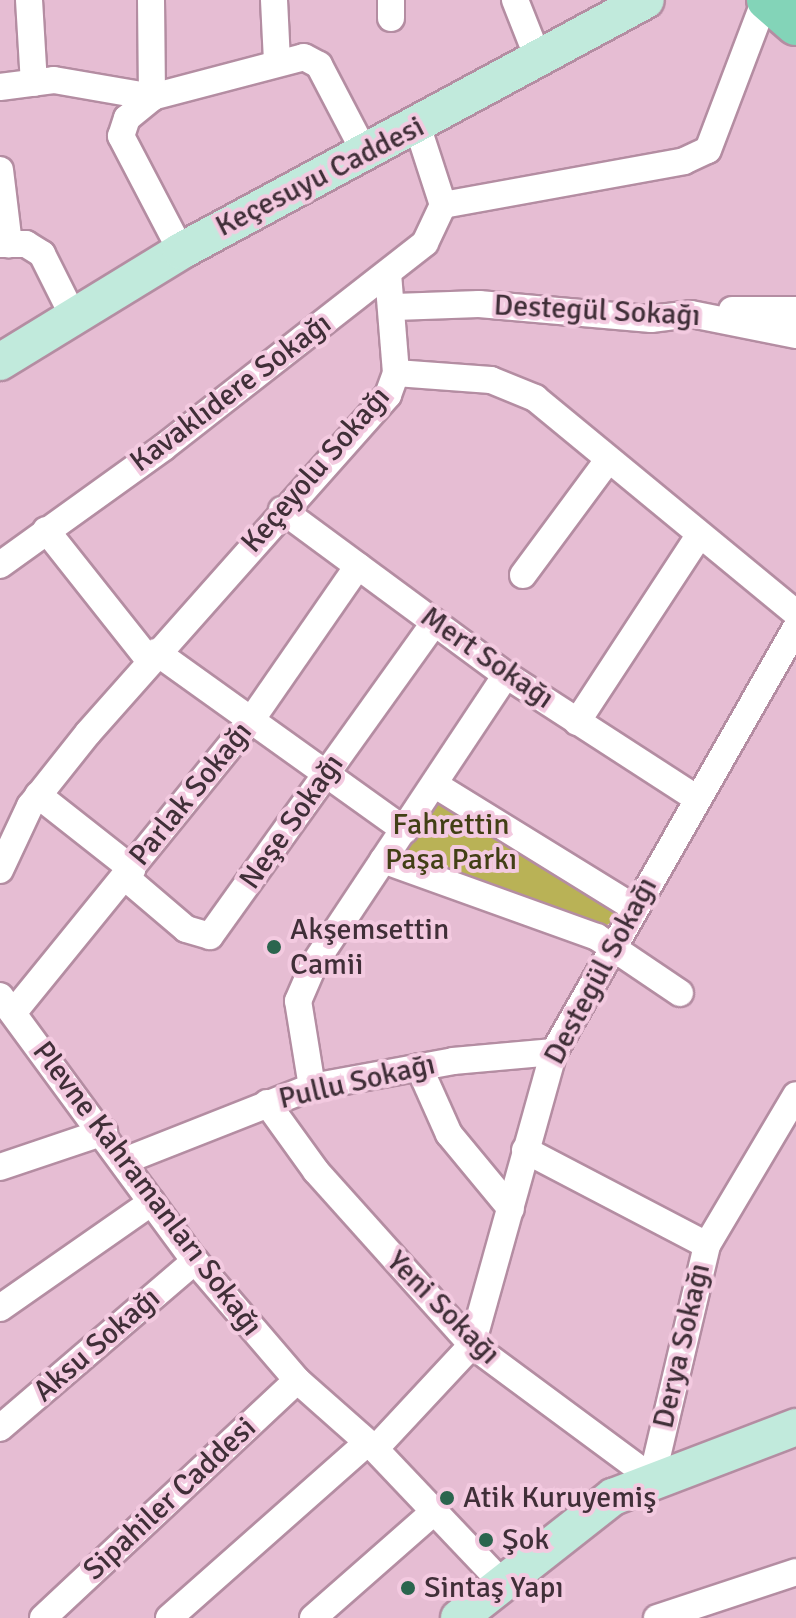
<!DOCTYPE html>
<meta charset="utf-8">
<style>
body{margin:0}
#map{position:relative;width:796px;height:1618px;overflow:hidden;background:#e6bdd3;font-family:Signika,sans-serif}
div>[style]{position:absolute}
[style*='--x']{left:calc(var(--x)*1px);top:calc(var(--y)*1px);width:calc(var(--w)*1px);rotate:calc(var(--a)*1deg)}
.green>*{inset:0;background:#b9b256}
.roads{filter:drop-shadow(2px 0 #b48da2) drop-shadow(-2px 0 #b48da2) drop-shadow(0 2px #b48da2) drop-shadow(0 -2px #b48da2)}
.street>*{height:26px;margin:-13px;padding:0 13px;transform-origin:13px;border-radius:13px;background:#fff}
.secondary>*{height:36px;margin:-18px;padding:0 18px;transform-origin:18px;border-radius:18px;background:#c1eadc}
.primary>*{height:40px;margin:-20px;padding:0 20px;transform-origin:20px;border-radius:20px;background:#83d4b8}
.dots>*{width:22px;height:22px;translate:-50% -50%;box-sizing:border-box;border:4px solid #f3cae0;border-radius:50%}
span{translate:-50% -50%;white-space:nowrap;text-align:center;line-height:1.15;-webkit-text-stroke:8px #f3cae0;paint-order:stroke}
.street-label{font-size:30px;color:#402f38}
.park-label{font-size:30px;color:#423f15}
.poi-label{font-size:30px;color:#402f38}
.left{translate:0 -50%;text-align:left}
</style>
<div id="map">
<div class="green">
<i style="clip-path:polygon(439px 798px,627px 910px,595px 934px,398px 855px)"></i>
</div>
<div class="roads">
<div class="street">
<i style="--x:29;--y:0;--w:83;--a:86.6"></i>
<i style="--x:151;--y:0;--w:98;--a:89.4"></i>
<i style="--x:152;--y:98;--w:32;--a:141"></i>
<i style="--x:127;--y:118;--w:19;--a:108"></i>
<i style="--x:121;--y:136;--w:130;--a:62.4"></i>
<i style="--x:274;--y:0;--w:62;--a:87.2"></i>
<i style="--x:391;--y:0;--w:18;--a:90"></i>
<i style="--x:515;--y:0;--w:62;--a:68.4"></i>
<i style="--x:0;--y:87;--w:54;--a:-7.4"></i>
<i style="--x:54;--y:80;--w:99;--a:9.8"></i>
<i style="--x:152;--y:97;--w:157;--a:-14.7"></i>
<i style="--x:304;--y:57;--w:17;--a:28"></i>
<i style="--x:319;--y:65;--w:99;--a:62.4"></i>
<i style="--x:0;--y:170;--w:75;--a:83.1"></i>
<i style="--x:443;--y:205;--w:245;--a:-10.3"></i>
<i style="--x:684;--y:161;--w:26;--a:-25"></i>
<i style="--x:708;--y:150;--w:160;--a:-69.2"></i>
<i style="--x:0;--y:244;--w:26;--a:0"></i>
<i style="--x:26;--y:244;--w:19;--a:32"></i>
<i style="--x:42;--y:254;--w:67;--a:63.4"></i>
<i style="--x:395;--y:307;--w:84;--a:-2"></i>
<i style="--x:479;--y:304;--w:173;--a:5"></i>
<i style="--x:651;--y:319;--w:40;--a:-7.1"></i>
<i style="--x:691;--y:314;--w:107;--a:11.3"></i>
<i style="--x:732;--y:310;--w:64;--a:0"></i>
<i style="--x:396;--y:373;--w:95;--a:4.2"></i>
<i style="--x:491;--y:380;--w:48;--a:22.2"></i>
<i style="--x:535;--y:398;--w:338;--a:39.5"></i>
<i style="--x:282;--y:510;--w:278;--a:36.4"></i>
<i style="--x:506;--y:675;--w:226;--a:32.9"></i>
<i style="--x:46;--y:530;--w:166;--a:51.6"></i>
<i style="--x:0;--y:565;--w:202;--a:-35.7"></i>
<i style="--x:164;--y:447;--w:331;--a:-38"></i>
<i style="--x:425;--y:243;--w:42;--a:-64.7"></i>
<i style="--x:443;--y:205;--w:81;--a:-108"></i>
<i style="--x:523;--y:575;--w:143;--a:-53.5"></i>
<i style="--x:156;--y:652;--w:306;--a:35.6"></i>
<i style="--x:577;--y:722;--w:221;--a:-56.8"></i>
<i style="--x:437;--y:786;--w:230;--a:31.7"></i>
<i style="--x:38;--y:795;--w:120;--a:38.2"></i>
<i style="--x:383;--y:860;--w:227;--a:19.8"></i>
<i style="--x:597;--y:937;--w:100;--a:34"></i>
<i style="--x:0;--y:870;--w:71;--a:-64.9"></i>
<i style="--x:30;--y:806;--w:93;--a:-51.5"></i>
<i style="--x:88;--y:733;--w:452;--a:-48.4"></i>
<i style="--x:388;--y:395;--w:23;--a:-70"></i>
<i style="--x:396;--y:373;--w:100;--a:-94.6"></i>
<i style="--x:125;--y:877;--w:80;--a:40.4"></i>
<i style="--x:186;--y:929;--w:25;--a:16"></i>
<i style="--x:210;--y:936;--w:386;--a:-54.4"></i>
<i style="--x:0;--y:996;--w:329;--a:53.7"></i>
<i style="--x:195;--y:1261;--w:157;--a:49.4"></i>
<i style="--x:297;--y:1380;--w:104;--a:41.5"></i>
<i style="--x:375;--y:1449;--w:183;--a:46.5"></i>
<i style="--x:13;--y:1013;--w:379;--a:-50.9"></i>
<i style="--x:252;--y:719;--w:186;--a:-55.3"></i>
<i style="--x:419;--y:1067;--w:73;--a:65.9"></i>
<i style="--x:449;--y:1134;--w:97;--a:50.4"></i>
<i style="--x:312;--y:1087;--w:87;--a:-99.2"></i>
<i style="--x:298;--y:1001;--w:40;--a:-66.6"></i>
<i style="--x:314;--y:964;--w:347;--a:-56.4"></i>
<i style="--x:267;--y:1103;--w:84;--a:54.2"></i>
<i style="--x:316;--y:1171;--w:234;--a:48.1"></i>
<i style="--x:472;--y:1345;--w:224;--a:36.5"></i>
<i style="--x:652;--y:1478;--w:239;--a:-76.7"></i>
<i style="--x:707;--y:1245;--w:174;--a:-59.3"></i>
<i style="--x:525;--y:1150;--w:205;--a:27.6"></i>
<i style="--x:124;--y:1161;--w:202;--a:-21.5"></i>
<i style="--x:312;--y:1087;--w:143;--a:-10.4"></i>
<i style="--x:453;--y:1061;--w:101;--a:-5.1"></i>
<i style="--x:0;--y:1167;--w:110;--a:-18.6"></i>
<i style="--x:0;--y:1308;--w:185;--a:-34.9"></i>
<i style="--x:0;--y:1428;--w:257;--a:-40.6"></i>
<i style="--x:375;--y:1449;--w:142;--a:-47"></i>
<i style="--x:472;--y:1345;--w:304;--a:-74.4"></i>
<i style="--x:554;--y:1052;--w:489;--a:-60.3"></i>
<i style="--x:43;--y:1618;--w:348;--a:-43.1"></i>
<i style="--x:169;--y:1618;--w:263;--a:-41.5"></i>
<i style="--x:313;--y:1618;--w:164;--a:-41.3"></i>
<i style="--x:657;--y:1618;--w:146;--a:-18.3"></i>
</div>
<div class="secondary">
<i style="--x:0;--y:362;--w:212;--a:-31.5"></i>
<i style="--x:181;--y:251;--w:528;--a:-28.36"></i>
<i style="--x:459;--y:1618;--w:196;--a:-38.2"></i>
<i style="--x:613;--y:1497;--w:196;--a:-20.9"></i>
</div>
<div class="primary">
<i style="--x:767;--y:0;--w:38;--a:41"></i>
</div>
</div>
<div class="dots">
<i style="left:274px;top:947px;background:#2b654e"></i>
<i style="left:447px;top:1498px;background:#2b654e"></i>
<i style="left:486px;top:1540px;background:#2b654e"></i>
<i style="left:408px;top:1588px;background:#2b654e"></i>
</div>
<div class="street-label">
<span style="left:320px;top:177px;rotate:-27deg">Keçesuyu Caddesi</span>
<span style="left:597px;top:311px;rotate:3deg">Destegül Sokağı</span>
<span style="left:231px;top:393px;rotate:-37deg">Kavaklıdere Sokağı</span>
<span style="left:316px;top:470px;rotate:-49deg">Keçeyolu Sokağı</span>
<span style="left:487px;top:658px;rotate:35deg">Mert Sokağı</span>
<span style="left:191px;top:794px;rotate:-51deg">Parlak Sokağı</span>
<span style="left:292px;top:822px;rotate:-55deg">Neşe Sokağı</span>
<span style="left:601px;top:971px;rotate:-62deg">Destegül Sokağı</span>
<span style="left:357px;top:1082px;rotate:-13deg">Pullu Sokağı</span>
<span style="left:147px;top:1189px;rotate:53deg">Plevne Kahramanları Sokağı</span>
<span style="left:443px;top:1308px;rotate:45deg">Yeni Sokağı</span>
<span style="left:97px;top:1345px;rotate:-41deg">Aksu Sokağı</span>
<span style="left:682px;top:1346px;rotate:-77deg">Derya Sokağı</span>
<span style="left:170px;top:1499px;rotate:-43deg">Sipahiler Caddesi</span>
</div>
<div class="park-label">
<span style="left:451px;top:842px">Fahrettin<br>Paşa Parkı</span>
</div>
<div class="poi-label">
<span class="left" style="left:290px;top:947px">Akşemsettin<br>Camii</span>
<span class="left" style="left:463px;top:1498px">Atik Kuruyemiş</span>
<span class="left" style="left:502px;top:1540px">Şok</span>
<span class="left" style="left:424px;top:1588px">Sintaş Yapı</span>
</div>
</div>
